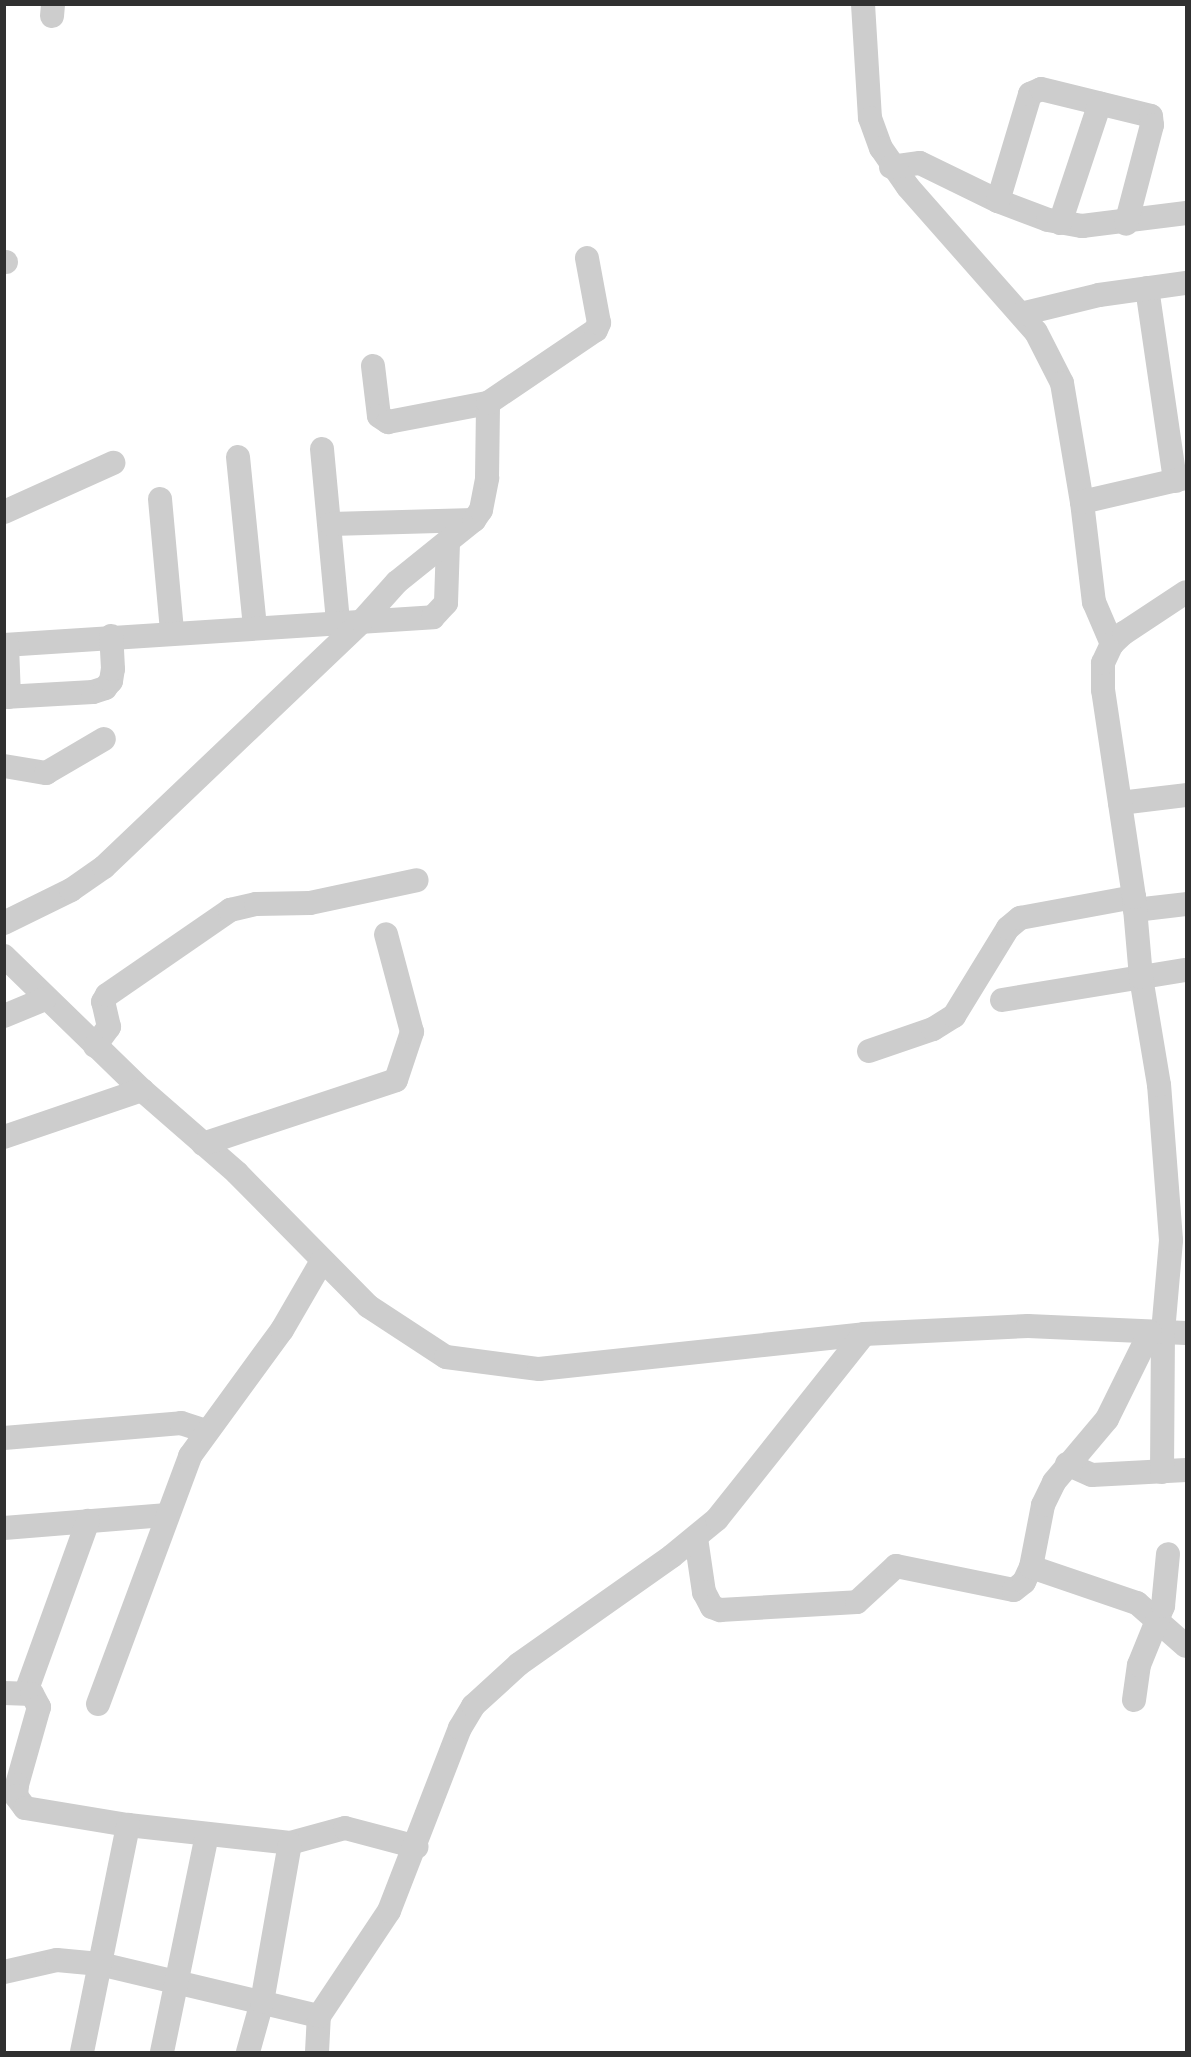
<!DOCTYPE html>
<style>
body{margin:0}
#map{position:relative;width:1191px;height:2057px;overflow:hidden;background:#fff;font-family:Rubik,sans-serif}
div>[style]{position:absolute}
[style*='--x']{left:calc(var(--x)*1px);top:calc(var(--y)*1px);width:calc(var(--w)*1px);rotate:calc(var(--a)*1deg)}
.minor>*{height:24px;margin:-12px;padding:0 12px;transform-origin:12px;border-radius:12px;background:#cdcdcd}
span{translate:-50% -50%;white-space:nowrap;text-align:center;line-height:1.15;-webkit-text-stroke:6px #fff;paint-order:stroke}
.frame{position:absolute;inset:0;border:6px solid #303030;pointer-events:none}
</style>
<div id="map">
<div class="minor">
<i style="--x:863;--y:4;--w:114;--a:86.5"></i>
<i style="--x:870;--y:118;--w:32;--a:70"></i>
<i style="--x:881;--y:148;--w:47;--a:55.3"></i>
<i style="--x:908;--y:187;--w:193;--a:48.6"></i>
<i style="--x:1036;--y:332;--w:57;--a:63"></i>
<i style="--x:1062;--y:383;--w:121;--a:80.5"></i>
<i style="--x:1082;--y:502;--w:101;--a:83.2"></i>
<i style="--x:1094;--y:602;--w:46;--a:66.8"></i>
<i style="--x:52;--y:16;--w:12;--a:-85"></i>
<i style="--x:891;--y:167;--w:29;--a:-8"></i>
<i style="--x:920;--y:163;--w:87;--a:26"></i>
<i style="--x:998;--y:201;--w:53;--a:20.8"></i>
<i style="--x:1048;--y:220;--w:35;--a:10"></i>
<i style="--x:1082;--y:226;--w:105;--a:-7.1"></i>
<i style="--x:998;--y:201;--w:112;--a:-73.3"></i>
<i style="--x:1030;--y:94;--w:12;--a:-24"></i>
<i style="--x:1041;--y:89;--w:113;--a:13.8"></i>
<i style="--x:1151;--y:116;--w:9;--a:84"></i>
<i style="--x:1152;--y:125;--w:102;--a:104.7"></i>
<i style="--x:1060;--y:223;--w:126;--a:-71.6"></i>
<i style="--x:4;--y:262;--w:2;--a:0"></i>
<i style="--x:1147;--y:288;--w:195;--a:81.7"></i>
<i style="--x:1021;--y:314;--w:80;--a:-13.7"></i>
<i style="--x:1099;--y:295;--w:88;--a:-7.9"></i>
<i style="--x:373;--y:366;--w:50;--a:83.2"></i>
<i style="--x:379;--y:416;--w:11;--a:34"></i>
<i style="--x:388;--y:422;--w:102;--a:-10.8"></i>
<i style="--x:322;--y:449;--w:174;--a:84.7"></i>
<i style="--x:238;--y:457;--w:171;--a:84.3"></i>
<i style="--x:160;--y:499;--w:133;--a:84.8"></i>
<i style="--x:1082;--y:502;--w:107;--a:-13"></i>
<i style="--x:4;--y:512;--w:120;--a:-24.2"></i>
<i style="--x:331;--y:524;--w:143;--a:-1.6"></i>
<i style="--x:4;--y:645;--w:430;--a:-3.7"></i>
<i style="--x:433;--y:617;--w:19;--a:-47"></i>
<i style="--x:446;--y:603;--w:61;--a:-88.1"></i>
<i style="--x:7;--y:645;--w:52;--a:87.8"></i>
<i style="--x:4;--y:697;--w:89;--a:-3.2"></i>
<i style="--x:93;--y:692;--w:13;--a:-18"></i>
<i style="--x:105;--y:688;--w:9;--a:-49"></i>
<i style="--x:111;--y:681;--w:12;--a:-81"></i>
<i style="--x:113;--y:669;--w:33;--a:-93"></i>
<i style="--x:4;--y:766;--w:43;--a:9.5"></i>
<i style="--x:46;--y:773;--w:67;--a:-30.4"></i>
<i style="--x:1120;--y:803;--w:66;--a:-6.9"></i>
<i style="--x:1135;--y:910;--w:51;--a:-6.7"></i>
<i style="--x:4;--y:923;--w:75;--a:-26.2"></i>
<i style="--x:71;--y:890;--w:40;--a:-34.9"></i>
<i style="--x:104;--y:867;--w:356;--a:-43.6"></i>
<i style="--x:362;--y:621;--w:52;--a:-48.1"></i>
<i style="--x:397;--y:582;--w:99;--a:-38.8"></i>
<i style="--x:474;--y:520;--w:12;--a:-55"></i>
<i style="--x:481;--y:510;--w:33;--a:-79"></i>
<i style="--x:487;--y:478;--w:75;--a:-89.2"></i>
<i style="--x:488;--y:403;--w:130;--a:-34.1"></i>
<i style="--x:596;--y:330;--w:8;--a:-67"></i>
<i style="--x:599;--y:323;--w:66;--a:-100.5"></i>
<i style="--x:4;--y:956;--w:192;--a:44.2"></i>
<i style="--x:142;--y:1090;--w:126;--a:41.1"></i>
<i style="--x:237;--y:1173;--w:187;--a:45.4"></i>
<i style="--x:368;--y:1306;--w:93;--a:33.2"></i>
<i style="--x:446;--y:1357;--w:94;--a:7.4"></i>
<i style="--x:539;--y:1369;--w:327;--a:-6.1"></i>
<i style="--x:864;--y:1334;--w:164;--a:-2.8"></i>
<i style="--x:1028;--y:1326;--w:158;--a:2.5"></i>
<i style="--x:1002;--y:1000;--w:186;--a:-9.3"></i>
<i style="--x:4;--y:1016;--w:44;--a:-22.5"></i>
<i style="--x:95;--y:1046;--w:24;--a:-54"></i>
<i style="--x:109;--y:1027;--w:26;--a:-103"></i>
<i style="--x:103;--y:1002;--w:8;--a:-60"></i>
<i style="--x:107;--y:995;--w:150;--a:-34.6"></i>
<i style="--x:230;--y:910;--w:27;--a:-13"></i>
<i style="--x:256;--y:904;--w:54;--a:-1.1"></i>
<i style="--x:310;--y:903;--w:109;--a:-12.1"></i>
<i style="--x:869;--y:1051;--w:68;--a:-19"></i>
<i style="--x:933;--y:1029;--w:25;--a:-32"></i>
<i style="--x:954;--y:1016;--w:103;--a:-58.5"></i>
<i style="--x:1008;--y:928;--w:16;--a:-40"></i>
<i style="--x:1020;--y:918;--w:116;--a:-10.4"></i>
<i style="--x:4;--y:1137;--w:146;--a:-18.8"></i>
<i style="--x:203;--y:1144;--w:203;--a:-18.3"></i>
<i style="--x:396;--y:1080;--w:51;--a:-71.6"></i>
<i style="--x:412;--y:1032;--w:101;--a:-104.9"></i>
<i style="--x:4;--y:1438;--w:178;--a:-4.8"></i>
<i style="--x:181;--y:1423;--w:25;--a:18"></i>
<i style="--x:1067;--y:1464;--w:27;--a:24"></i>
<i style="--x:1092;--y:1475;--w:94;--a:-3"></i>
<i style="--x:1162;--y:1472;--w:140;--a:-89.6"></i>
<i style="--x:1163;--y:1332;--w:92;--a:-85"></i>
<i style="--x:1171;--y:1240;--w:155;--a:-94.4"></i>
<i style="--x:1159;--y:1085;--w:109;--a:-99.5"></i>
<i style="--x:1141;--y:977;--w:80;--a:-95"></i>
<i style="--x:1134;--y:897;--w:209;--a:-98.5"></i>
<i style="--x:1103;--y:690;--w:27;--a:-90"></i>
<i style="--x:1103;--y:663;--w:21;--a:-65"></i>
<i style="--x:1112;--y:644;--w:16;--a:-43"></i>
<i style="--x:1124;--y:633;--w:74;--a:-33.5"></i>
<i style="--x:4;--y:1528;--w:164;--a:-4.6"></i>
<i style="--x:696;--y:1538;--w:55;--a:81.6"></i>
<i style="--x:704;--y:1592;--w:17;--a:62"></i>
<i style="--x:712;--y:1607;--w:9;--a:21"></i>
<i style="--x:720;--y:1610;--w:137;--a:-3.3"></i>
<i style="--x:857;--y:1602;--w:53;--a:-42.7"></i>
<i style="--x:896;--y:1566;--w:120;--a:11.5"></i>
<i style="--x:1014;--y:1590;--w:13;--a:-39"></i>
<i style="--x:1024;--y:1582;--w:17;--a:-65"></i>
<i style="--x:1031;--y:1567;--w:63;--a:-79"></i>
<i style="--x:1043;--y:1505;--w:25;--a:-64"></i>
<i style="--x:1054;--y:1482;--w:82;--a:-49.9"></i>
<i style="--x:1107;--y:1419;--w:97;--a:-63.7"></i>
<i style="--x:1031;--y:1567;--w:112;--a:18.8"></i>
<i style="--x:1137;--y:1603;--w:65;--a:41.3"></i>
<i style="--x:26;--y:1692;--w:182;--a:-70.1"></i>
<i style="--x:4;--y:1693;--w:28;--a:2"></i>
<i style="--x:32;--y:1694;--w:15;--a:62"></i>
<i style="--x:39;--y:1707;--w:81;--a:105.8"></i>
<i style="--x:17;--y:1785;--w:11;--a:95"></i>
<i style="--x:16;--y:1796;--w:15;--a:53"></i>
<i style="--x:25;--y:1808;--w:104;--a:9.4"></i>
<i style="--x:128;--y:1825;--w:163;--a:6.3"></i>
<i style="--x:290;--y:1843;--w:57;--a:-15.3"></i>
<i style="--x:345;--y:1828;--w:74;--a:14.8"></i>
<i style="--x:1134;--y:1700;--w:35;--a:-82"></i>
<i style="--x:1139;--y:1665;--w:64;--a:-67.9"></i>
<i style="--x:1163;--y:1606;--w:52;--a:-84.5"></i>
<i style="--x:98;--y:1704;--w:265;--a:-69.6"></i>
<i style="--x:190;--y:1456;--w:156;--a:-53.9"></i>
<i style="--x:282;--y:1330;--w:80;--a:-59.9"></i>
<i style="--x:4;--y:1972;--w:54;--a:-12.8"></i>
<i style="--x:57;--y:1960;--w:43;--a:5.3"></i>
<i style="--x:100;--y:1964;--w:225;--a:13.4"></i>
<i style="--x:82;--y:2052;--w:232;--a:-78.5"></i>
<i style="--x:162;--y:2052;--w:222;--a:-78.3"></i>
<i style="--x:248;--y:2052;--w:52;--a:-74.4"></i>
<i style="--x:262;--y:2002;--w:161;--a:-80"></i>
<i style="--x:317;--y:2052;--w:36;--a:-87"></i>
<i style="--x:319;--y:2016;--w:126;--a:-56.3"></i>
<i style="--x:389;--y:1911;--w:196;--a:-68.8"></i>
<i style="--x:460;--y:1728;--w:26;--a:-59"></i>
<i style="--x:473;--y:1706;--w:62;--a:-42.4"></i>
<i style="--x:519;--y:1664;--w:187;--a:-35.2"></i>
<i style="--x:672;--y:1556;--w:58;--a:-39.4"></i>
<i style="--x:717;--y:1519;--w:236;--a:-51.5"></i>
</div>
<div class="frame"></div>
</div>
